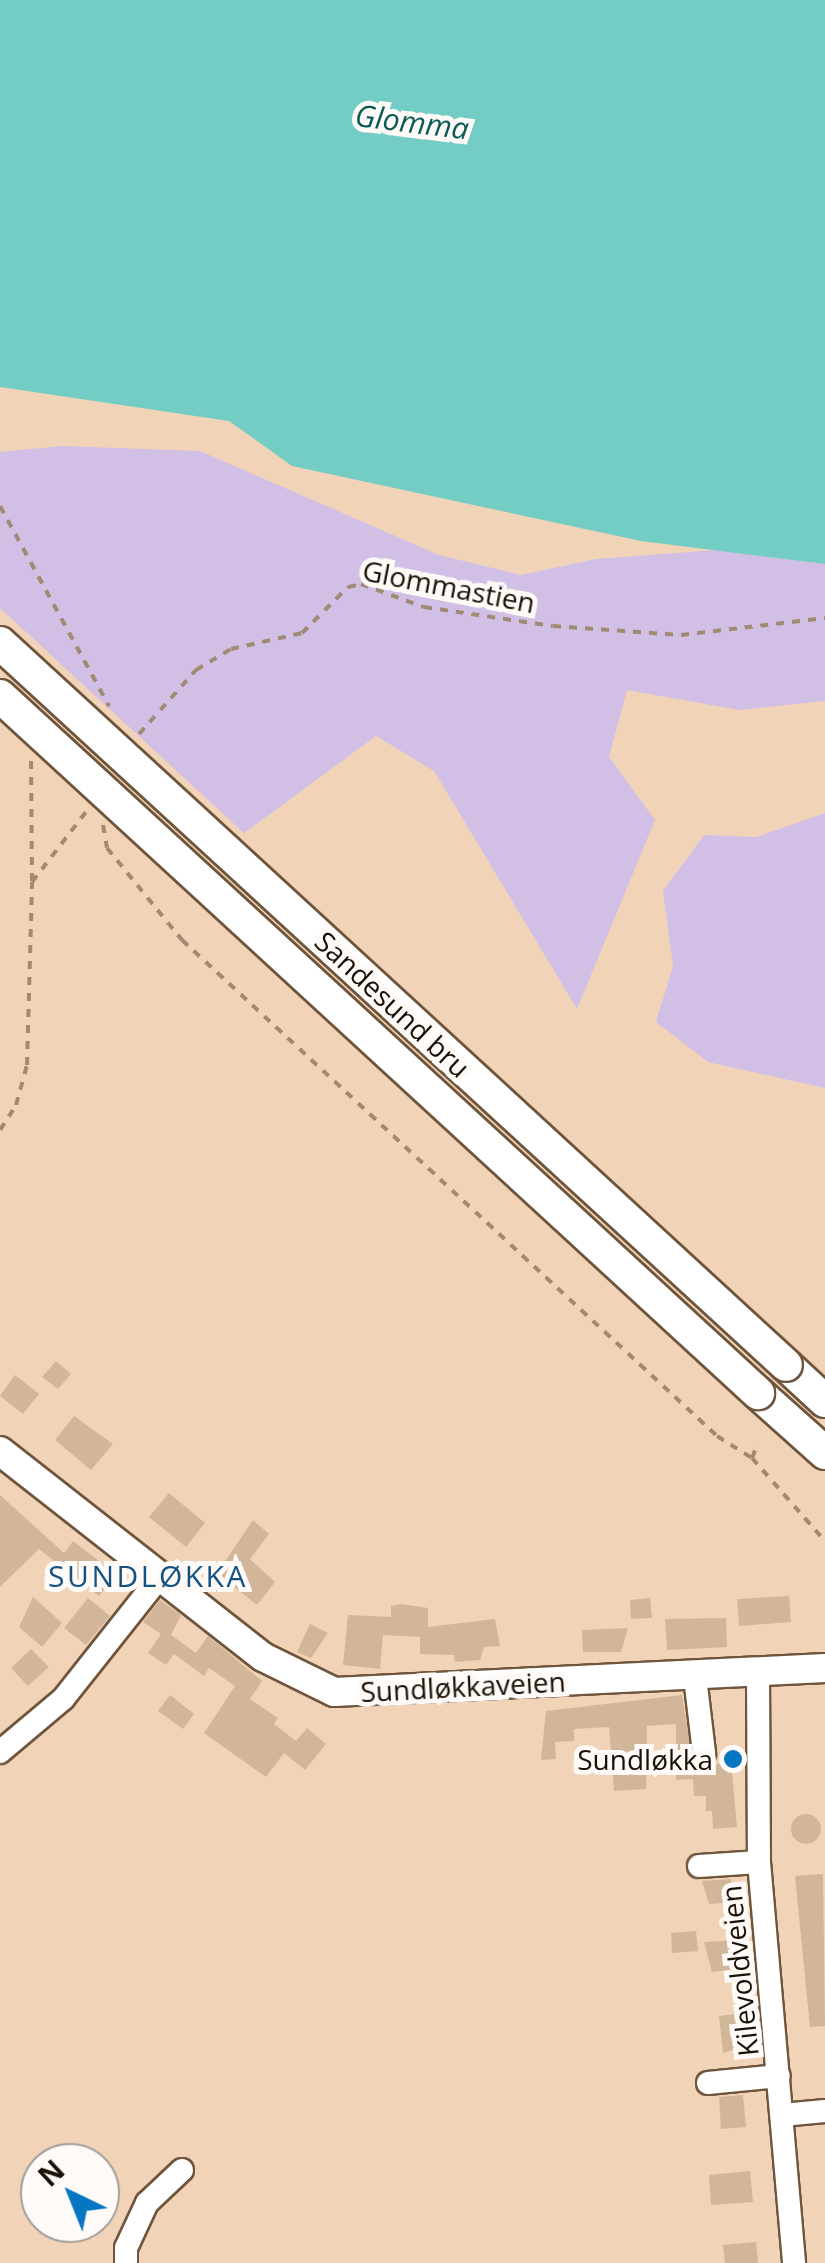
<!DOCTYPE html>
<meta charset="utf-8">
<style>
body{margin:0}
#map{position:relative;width:825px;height:2263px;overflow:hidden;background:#f1d4b7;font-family:"Open Sans",sans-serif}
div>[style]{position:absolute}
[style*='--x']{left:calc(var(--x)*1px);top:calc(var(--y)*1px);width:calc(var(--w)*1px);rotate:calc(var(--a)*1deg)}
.green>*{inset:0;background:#d2bfe6}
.water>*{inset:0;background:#73cdc4}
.building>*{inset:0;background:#d2b69a}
.round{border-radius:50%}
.path>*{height:4px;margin-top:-2px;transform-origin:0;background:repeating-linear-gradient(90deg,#a08a74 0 8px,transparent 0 16px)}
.roads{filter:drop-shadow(2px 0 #6e553c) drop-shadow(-2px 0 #6e553c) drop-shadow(0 2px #6e553c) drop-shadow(0 -2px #6e553c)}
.minor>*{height:22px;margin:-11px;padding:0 11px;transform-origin:11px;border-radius:11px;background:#fff}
.major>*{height:28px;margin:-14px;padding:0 14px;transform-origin:14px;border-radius:14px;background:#fff}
.highway>*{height:32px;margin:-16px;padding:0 16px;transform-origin:16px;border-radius:16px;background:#fff}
.bridges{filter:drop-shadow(2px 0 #6e553c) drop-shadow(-2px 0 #6e553c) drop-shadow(0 2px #6e553c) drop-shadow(0 -2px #6e553c)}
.highway-bridge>*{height:32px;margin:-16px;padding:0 16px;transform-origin:16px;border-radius:16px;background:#fff}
.dots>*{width:28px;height:28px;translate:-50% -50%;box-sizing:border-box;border:5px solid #fdfaf7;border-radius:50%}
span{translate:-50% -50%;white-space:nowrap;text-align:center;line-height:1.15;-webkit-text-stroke:10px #fdfaf7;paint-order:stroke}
.street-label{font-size:28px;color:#1a1006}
.poi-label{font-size:28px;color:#1a1006}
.right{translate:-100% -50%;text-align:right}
.water-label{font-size:30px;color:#0a5a54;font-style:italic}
.neighbourhood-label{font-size:30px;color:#145282;letter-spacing:2.5px}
.north{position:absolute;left:20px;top:2143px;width:100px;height:100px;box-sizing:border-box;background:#fdfaf7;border:2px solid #a29c97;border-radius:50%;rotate:317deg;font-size:28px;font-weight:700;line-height:40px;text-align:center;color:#1a1006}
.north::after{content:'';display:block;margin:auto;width:35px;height:45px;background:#0576c1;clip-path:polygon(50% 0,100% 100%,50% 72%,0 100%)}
</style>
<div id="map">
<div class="green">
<i style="clip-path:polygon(62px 446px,200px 451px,439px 555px,521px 575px,596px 559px,716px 550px,825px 564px,825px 701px,739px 710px,627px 690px,609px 757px,655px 820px,577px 1009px,434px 771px,376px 736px,244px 833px,0 608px,0 452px)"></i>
<i style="clip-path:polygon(825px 813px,825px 1088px,708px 1062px,656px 1022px,673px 966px,663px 891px,704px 835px,756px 837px)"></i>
</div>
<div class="water">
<i style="clip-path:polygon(0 0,825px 0,825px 564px,641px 541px,292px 466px,229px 421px,0 387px)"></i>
</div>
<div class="building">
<i style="clip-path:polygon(56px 1361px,71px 1374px,58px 1389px,42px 1377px)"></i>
<i style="clip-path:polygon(15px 1375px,39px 1394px,23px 1414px,0 1396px)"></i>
<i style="clip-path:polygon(74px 1416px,113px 1444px,91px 1470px,55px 1440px)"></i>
<i style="clip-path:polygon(169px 1493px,205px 1523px,186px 1547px,149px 1517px)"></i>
<i style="clip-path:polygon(0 1495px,64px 1553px,73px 1541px,116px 1574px,99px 1596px,39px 1549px,0 1587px)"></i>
<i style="clip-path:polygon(253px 1520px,269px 1534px,250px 1559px,275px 1582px,257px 1605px,217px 1573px)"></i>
<i style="clip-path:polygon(789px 1596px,791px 1622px,739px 1626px,737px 1599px)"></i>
<i style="clip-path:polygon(33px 1597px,62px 1623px,42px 1647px,19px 1627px)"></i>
<i style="clip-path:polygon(88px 1598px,110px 1616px,86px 1645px,64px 1628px)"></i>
<i style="clip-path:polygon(650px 1598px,652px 1618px,631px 1619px,630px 1600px)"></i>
<i style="clip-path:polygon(160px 1600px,181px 1615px,171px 1635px,196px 1653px,208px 1636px,262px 1681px,250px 1699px,278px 1718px,274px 1724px,296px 1741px,307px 1728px,326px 1744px,305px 1770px,284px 1753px,266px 1777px,204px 1733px,235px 1686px,209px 1668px,204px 1676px,174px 1654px,166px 1665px,148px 1653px,161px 1634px,143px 1622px)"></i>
<i style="clip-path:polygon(401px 1604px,428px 1608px,428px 1627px,495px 1619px,500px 1646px,484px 1647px,480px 1660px,455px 1662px,454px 1655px,420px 1654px,420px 1637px,383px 1635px,380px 1669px,343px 1665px,348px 1615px,391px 1617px,391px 1606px)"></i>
<i style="clip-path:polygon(726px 1618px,727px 1647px,667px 1650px,665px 1619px)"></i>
<i style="clip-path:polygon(310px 1624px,328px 1633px,311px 1658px,297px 1652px)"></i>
<i style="clip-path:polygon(628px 1628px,621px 1652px,583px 1652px,582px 1630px)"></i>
<i style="clip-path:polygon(31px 1649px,49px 1667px,28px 1686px,11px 1668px)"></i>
<i style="clip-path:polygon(170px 1695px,194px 1714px,183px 1729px,158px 1711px)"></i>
<i style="clip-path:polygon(682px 1695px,693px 1763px,705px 1768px,731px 1760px,737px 1827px,713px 1829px,712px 1811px,706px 1811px,706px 1796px,694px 1796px,693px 1779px,676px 1780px,676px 1724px,647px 1726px,646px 1789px,614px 1791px,609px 1727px,574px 1729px,574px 1741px,555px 1742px,556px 1759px,541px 1760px,546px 1711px)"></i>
<i class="round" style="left:791px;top:1814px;width:30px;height:30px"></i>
<i style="clip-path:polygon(823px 1874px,825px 2026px,810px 2027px,795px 1876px)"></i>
<i style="clip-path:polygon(731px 1879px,734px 1902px,709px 1904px,702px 1881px)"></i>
<i style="clip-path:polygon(696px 1931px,698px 1951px,672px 1953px,671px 1933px)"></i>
<i style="clip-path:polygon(737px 1940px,739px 1969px,712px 1972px,704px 1942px)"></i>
<i style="clip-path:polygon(743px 2013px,747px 2046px,723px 2053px,719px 2016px)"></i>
<i style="clip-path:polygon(743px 2095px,746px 2127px,721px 2129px,719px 2097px)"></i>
<i style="clip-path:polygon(750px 2171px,753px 2202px,711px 2205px,709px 2175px)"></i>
<i style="clip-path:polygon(756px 2242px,758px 2263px,725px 2263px,723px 2245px)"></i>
</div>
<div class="path">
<i style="--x:0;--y:506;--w:228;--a:61.4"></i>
<i style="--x:139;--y:734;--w:86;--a:-48.3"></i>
<i style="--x:196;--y:670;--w:41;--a:-31"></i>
<i style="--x:231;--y:649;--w:73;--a:-12.7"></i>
<i style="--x:302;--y:633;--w:65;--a:-45"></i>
<i style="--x:348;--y:587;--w:13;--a:-13"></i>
<i style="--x:361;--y:584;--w:67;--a:20.1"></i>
<i style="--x:424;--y:607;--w:130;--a:8.4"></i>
<i style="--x:553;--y:626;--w:128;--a:4"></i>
<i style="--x:681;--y:635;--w:145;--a:-6.7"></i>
<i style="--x:31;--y:761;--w:120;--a:89.5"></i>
<i style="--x:103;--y:825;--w:23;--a:80"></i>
<i style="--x:107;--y:848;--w:119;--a:50.8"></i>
<i style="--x:182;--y:940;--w:730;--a:42.83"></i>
<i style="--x:717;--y:1436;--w:41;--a:32.2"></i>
<i style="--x:752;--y:1458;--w:16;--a:-68"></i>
<i style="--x:0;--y:1130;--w:30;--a:-57"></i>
<i style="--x:16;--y:1105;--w:41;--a:-74.6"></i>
<i style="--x:27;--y:1065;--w:183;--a:-88.4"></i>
<i style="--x:32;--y:882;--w:88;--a:-52.4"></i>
<i style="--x:752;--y:1458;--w:111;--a:48.7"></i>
</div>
<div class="roads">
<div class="minor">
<i style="--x:758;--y:1673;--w:189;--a:89.7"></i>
<i style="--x:759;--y:1862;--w:403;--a:85"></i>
<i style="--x:695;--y:1677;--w:77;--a:83.2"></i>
<i style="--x:0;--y:1752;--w:82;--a:-40.1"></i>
<i style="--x:63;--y:1699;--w:159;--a:-51.6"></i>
<i style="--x:699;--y:1866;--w:60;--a:-3.8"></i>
<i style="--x:708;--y:2083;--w:71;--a:-5.6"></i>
<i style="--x:782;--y:2115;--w:43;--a:-5.3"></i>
<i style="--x:126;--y:2263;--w:15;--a:-90"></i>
<i style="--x:126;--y:2248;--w:50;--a:-65"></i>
<i style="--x:147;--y:2203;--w:48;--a:-43.3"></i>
</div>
<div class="major">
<i style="--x:0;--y:1451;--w:334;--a:38.1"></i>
<i style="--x:263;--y:1657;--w:79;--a:26.2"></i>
<i style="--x:334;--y:1692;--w:492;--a:-2.8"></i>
</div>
<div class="highway">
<i style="--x:786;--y:1365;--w:53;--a:42.7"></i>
<i style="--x:758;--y:1393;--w:90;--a:41.8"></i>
</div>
</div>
<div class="bridges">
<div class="highway-bridge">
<i style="--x:0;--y:643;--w:1067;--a:42.57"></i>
<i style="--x:0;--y:696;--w:1030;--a:42.6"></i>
</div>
</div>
<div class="dots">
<i style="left:733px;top:1759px;background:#0576c1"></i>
</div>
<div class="street-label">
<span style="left:449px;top:586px;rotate:11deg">Glommastien</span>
<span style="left:393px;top:1004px;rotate:43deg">Sandesund bru</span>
<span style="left:463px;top:1686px;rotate:-3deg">Sundløkkaveien</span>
<span style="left:739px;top:1971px;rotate:-96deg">Kilevoldveien</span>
</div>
<div class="poi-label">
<span class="right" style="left:713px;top:1759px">Sundløkka</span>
</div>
<div class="water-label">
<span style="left:412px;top:122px;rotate:7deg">Glomma</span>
</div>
<div class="neighbourhood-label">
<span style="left:148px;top:1576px">SUNDLØKKA</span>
</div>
<div class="north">N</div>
</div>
